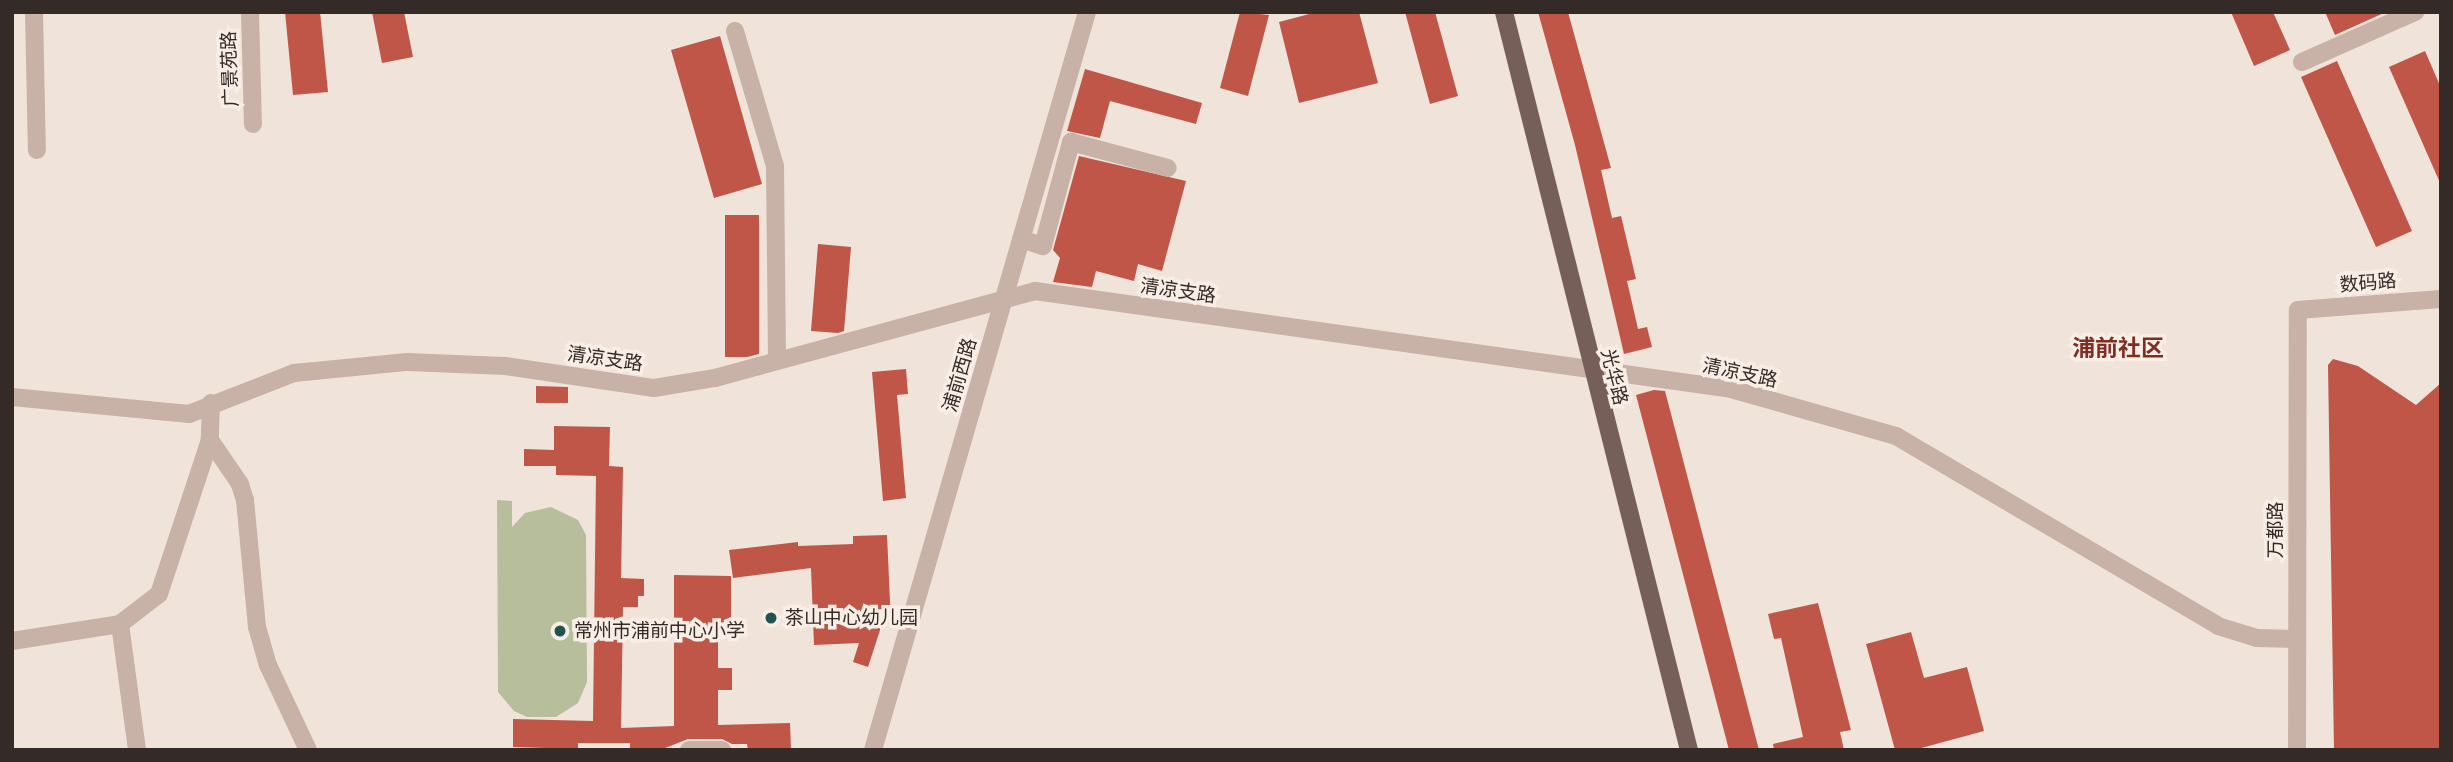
<!DOCTYPE html>
<meta charset="utf-8">
<style>
body{margin:0}
#map{position:relative;width:2453px;height:762px;overflow:hidden;background:#f0e3da;font-family:"PT Sans","Noto Sans SC",sans-serif}
div>[style]{position:absolute}
[style*='--x']{left:calc(var(--x)*1px);top:calc(var(--y)*1px);width:calc(var(--w)*1px);rotate:calc(var(--a)*1deg)}
.green>*{inset:0;background:#b7be9b}
.building>*{inset:0;background:#c05648}
.minor>*{height:18px;margin:-9px;padding:0 9px;transform-origin:9px;border-radius:9px;background:#c8b2a7}
.major>*{height:18px;margin:-9px;padding:0 9px;transform-origin:9px;border-radius:9px;background:#765f59}
.dots>*{width:19px;height:19px;translate:-50% -50%;box-sizing:border-box;border:4px solid #f8eee6;border-radius:50%}
span{translate:-50% -50%;white-space:nowrap;text-align:center;line-height:1.15;-webkit-text-stroke:7px #f8eee6;paint-order:stroke}
.street-label{font-size:19px;color:#342a27}
.poi-label{font-size:19px;color:#342a27}
.left{translate:0 -50%;text-align:left}
.quarter-label{font-size:23px;color:#7f2e24;font-weight:700}
.frame{position:absolute;inset:0;border:14px solid #342a27;pointer-events:none}
</style>
<div id="map">
<div class="green">
<i style="clip-path:polygon(497px 500px,512px 501px,512px 527px,525px 513px,551px 507px,578px 520px,586px 535px,587px 682px,578px 703px,556px 717px,527px 717px,514px 711px,498px 692px)"></i>
</div>
<div class="building">
<i style="clip-path:polygon(285px 12px,320px 12px,328px 92px,293px 95px)"></i>
<i style="clip-path:polygon(372px 12px,404px 12px,413px 57px,382px 63px)"></i>
<i style="clip-path:polygon(1240px 12px,1269px 15px,1248px 96px,1220px 88px)"></i>
<i style="clip-path:polygon(1317px 12px,1359px 12px,1378px 83px,1299px 103px,1279px 22px)"></i>
<i style="clip-path:polygon(1405px 12px,1435px 12px,1458px 96px,1430px 104px)"></i>
<i style="clip-path:polygon(1538px 12px,1568px 12px,1611px 168px,1601px 170px,1612px 218px,1621px 216px,1636px 279px,1627px 281px,1638px 329px,1647px 327px,1652px 347px,1624px 354px,1575px 145px)"></i>
<i style="clip-path:polygon(2231px 12px,2273px 12px,2290px 50px,2254px 66px)"></i>
<i style="clip-path:polygon(2325px 12px,2386px 12px,2335px 35px)"></i>
<i style="clip-path:polygon(720px 36px,762px 184px,714px 198px,671px 50px)"></i>
<i style="clip-path:polygon(2425px 51px,2441px 88px,2441px 185px,2389px 67px)"></i>
<i style="clip-path:polygon(2337px 61px,2412px 231px,2376px 247px,2301px 77px)"></i>
<i style="clip-path:polygon(1085px 69px,1202px 103px,1196px 124px,1110px 101px,1100px 138px,1067px 131px)"></i>
<i style="clip-path:polygon(1079px 156px,1186px 181px,1162px 271px,1138px 264px,1134px 281px,1096px 271px,1092px 287px,1053px 282px,1060px 258px,1053px 250px)"></i>
<i style="clip-path:polygon(725px 215px,759px 215px,759px 354px,747px 357px,725px 357px)"></i>
<i style="clip-path:polygon(818px 244px,851px 247px,844px 331px,838px 333px,811px 331px)"></i>
<i style="clip-path:polygon(2333px 359px,2358px 366px,2416px 405px,2441px 383px,2441px 750px,2334px 750px,2328px 365px)"></i>
<i style="clip-path:polygon(906px 369px,908px 394px,897px 395px,906px 498px,883px 501px,872px 372px)"></i>
<i style="clip-path:polygon(536px 386px,568px 387px,568px 403px,536px 403px)"></i>
<i style="clip-path:polygon(1654px 390px,1665px 391px,1759px 750px,1729px 750px,1636px 395px)"></i>
<i style="clip-path:polygon(554px 426px,610px 427px,609px 466px,623px 467px,621px 578px,644px 579px,644px 596px,638px 596px,638px 607px,623px 607px,621px 728px,674px 726px,674px 575px,731px 576px,731px 625px,718px 625px,718px 668px,732px 668px,732px 690px,718px 690px,718px 725px,790px 723px,791px 750px,748px 750px,747px 744px,732px 744px,722px 739px,688px 739px,660px 750px,630px 750px,630px 743px,578px 743px,578px 749px,513px 747px,513px 719px,593px 721px,596px 476px,556px 475px,556px 466px,524px 466px,524px 449px,554px 450px)"></i>
<i style="clip-path:polygon(887px 535px,891px 623px,882px 624px,868px 667px,853px 662px,859px 643px,814px 645px,811px 568px,733px 578px,729px 550px,798px 542px,798px 546px,853px 544px,853px 536px)"></i>
<i style="clip-path:polygon(1818px 603px,1851px 730px,1840px 732px,1844px 750px,1774px 750px,1773px 744px,1803px 737px,1781px 638px,1774px 639px,1768px 614px)"></i>
<i style="clip-path:polygon(1911px 632px,1924px 678px,1967px 667px,1984px 731px,1914px 750px,1895px 750px,1866px 644px)"></i>
</div>
<div class="minor">
<i style="--x:34;--y:12;--w:138;--a:88.8"></i>
<i style="--x:250;--y:12;--w:112;--a:88.5"></i>
<i style="--x:735;--y:31;--w:141;--a:73.5"></i>
<i style="--x:775;--y:166;--w:195;--a:89.4"></i>
<i style="--x:2302;--y:62;--w:124;--a:-23.9"></i>
<i style="--x:1021;--y:239;--w:23;--a:18"></i>
<i style="--x:1043;--y:246;--w:108;--a:-74.9"></i>
<i style="--x:1071;--y:142;--w:100;--a:15"></i>
<i style="--x:12;--y:397;--w:178;--a:5.5"></i>
<i style="--x:189;--y:414;--w:113;--a:-21.3"></i>
<i style="--x:294;--y:373;--w:114;--a:-5.6"></i>
<i style="--x:407;--y:362;--w:98;--a:2.3"></i>
<i style="--x:505;--y:366;--w:151;--a:8.4"></i>
<i style="--x:654;--y:388;--w:62;--a:-9.3"></i>
<i style="--x:715;--y:378;--w:332;--a:-15.2"></i>
<i style="--x:1035;--y:291;--w:703;--a:8.01"></i>
<i style="--x:1731;--y:389;--w:172;--a:15.9"></i>
<i style="--x:1896;--y:436;--w:374;--a:30.5"></i>
<i style="--x:2218;--y:626;--w:41;--a:17.1"></i>
<i style="--x:2257;--y:638;--w:40;--a:1.4"></i>
<i style="--x:211;--y:403;--w:37;--a:92"></i>
<i style="--x:210;--y:440;--w:53;--a:55.7"></i>
<i style="--x:240;--y:484;--w:17;--a:73"></i>
<i style="--x:245;--y:500;--w:128;--a:84.6"></i>
<i style="--x:257;--y:627;--w:40;--a:74"></i>
<i style="--x:268;--y:665;--w:94;--a:64.8"></i>
<i style="--x:120;--y:624;--w:127;--a:82.3"></i>
<i style="--x:12;--y:641;--w:109;--a:-8.9"></i>
<i style="--x:120;--y:624;--w:49;--a:-37.6"></i>
<i style="--x:159;--y:594;--w:162;--a:-71.7"></i>
<i style="--x:689;--y:750;--w:33;--a:0"></i>
<i style="--x:873;--y:750;--w:768;--a:-73.83"></i>
<i style="--x:2297;--y:750;--w:440;--a:-89.9"></i>
<i style="--x:2298;--y:310;--w:143;--a:-4.4"></i>
</div>
<div class="major">
<i style="--x:1504;--y:12;--w:761;--a:75.93"></i>
</div>
<div class="dots">
<i style="left:771px;top:618px;background:#1f5450"></i>
<i style="left:560px;top:631px;background:#1f5450"></i>
</div>
<div class="street-label">
<span style="left:230px;top:69px;rotate:-92deg">广景苑路</span>
<span style="left:2368px;top:283px;rotate:-5deg">数码路</span>
<span style="left:1178px;top:291px;rotate:8deg">清凉支路</span>
<span style="left:605px;top:359px;rotate:8deg">清凉支路</span>
<span style="left:1740px;top:373px;rotate:12deg">清凉支路</span>
<span style="left:960px;top:375px;rotate:-74deg">浦前西路</span>
<span style="left:1614px;top:377px;rotate:76deg">光华路</span>
<span style="left:2276px;top:530px;rotate:-90deg">万都路</span>
</div>
<div class="poi-label">
<span class="left" style="left:785px;top:618px">茶山中心幼儿园</span>
<span class="left" style="left:574px;top:631px">常州市浦前中心小学</span>
</div>
<div class="quarter-label">
<span style="left:2118px;top:348px">浦前社区</span>
</div>
<div class="frame"></div>
</div>
